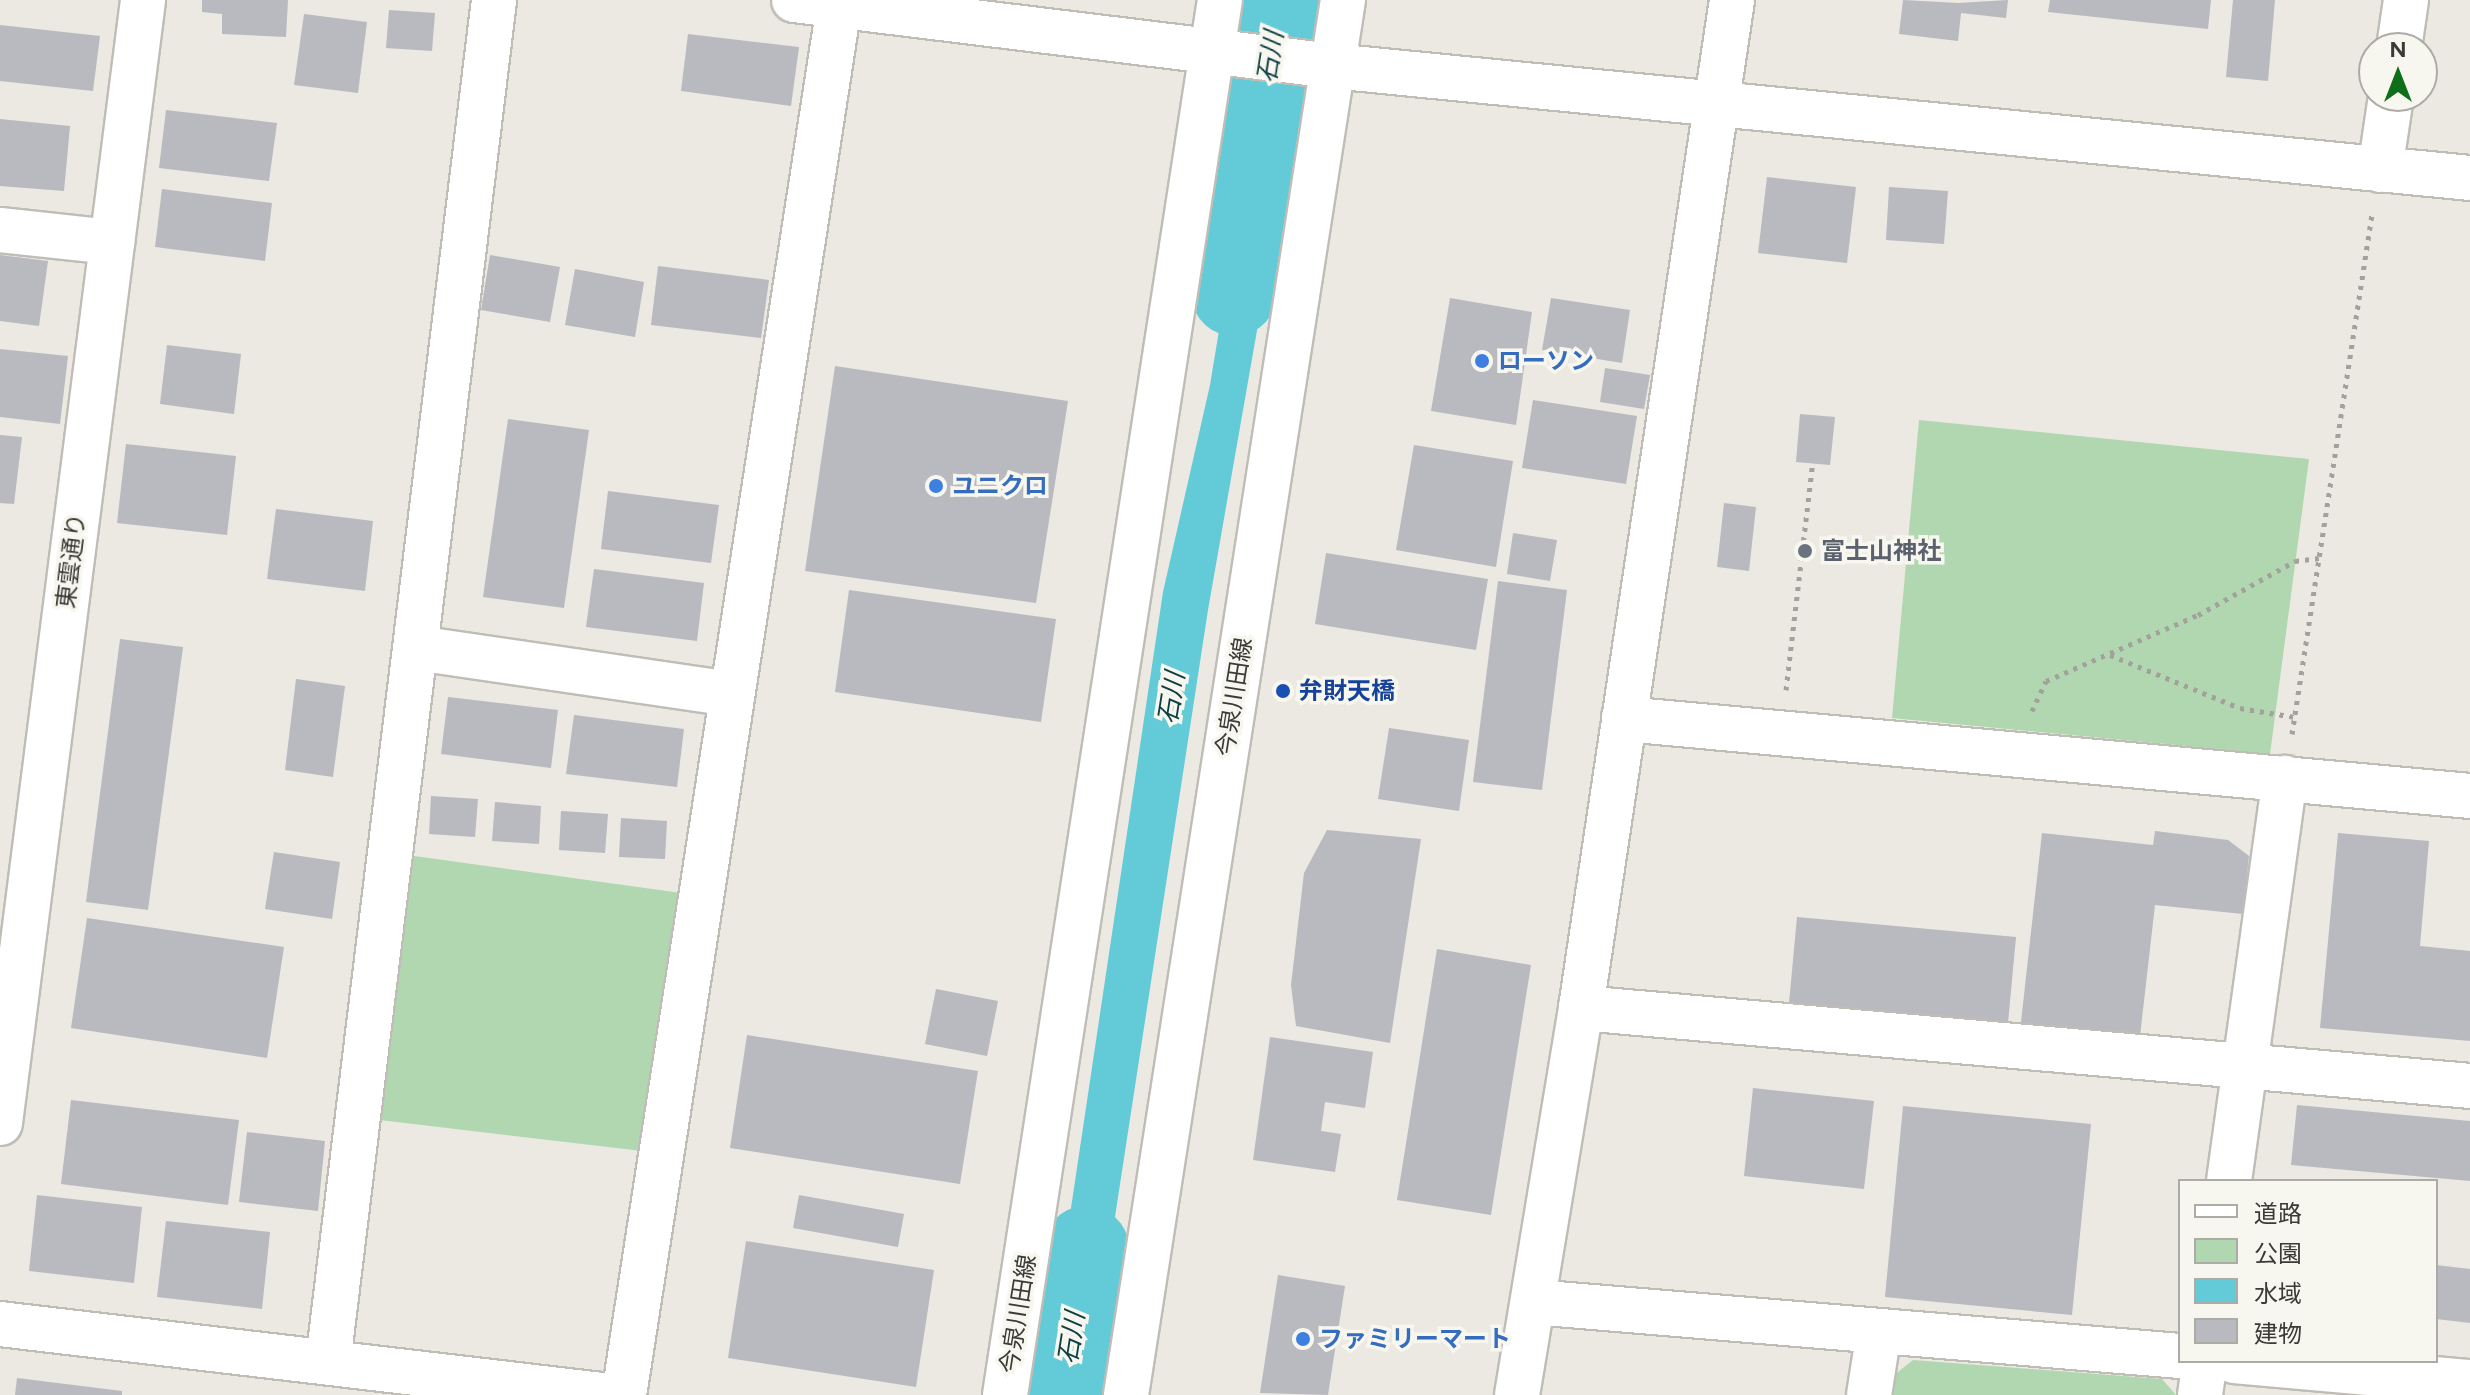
<!DOCTYPE html>
<meta charset="utf-8">
<style>
body{margin:0}
#map{position:relative;width:2470px;height:1395px;overflow:hidden;background:#ebe9e2;font-family:Figtree,"Noto Sans JP",sans-serif}
div>[style]{position:absolute}
[style*='--x']{left:calc(var(--x)*1px);top:calc(var(--y)*1px);width:calc(var(--w)*1px);rotate:calc(var(--a)*1deg)}
.green>*{inset:0;background:#b0d7af}
.water>*{inset:0;background:#63cbd7}
.river>*{height:86px;margin:-43px;padding:0 43px;transform-origin:43px;border-radius:43px;background:#63cbd7}
.building>*{inset:0;background:#b9b9c0}
.path>*{height:5px;margin-top:-2.5px;transform-origin:0;background:repeating-linear-gradient(90deg,#a2a19b 0 4px,transparent 0 10px)}
.roads{filter:drop-shadow(2px 0 #bfbdb6) drop-shadow(-2px 0 #bfbdb6) drop-shadow(0 2px #bfbdb6) drop-shadow(0 -2px #bfbdb6)}
.minor>*{height:44px;margin:-22px;padding:0 22px;transform-origin:22px;border-radius:22px;background:#fff}
.dots>*{width:22px;height:22px;translate:-50% -50%;box-sizing:border-box;border:4px solid #f8f7ef;border-radius:50%}
span{translate:-50% -50%;white-space:nowrap;text-align:center;line-height:1.15;-webkit-text-stroke:7px #f8f7ef;paint-order:stroke}
.shop-label{font-size:24px;color:#366cbe;font-weight:700}
.left{translate:0 -50%;text-align:left}
.worship-label{font-size:24px;color:#5b616d;font-weight:700}
.street-label{font-size:24px;color:#3a3a37}
.transit-label{font-size:24px;color:#164399;font-weight:700}
.water-label{font-size:26px;color:#0d3e43;font-style:italic}
.legend{position:absolute;left:2178px;top:1179px;width:260px;height:184px;box-sizing:border-box;background:#f8f7ef;border:2px solid #acaba5;margin:0;padding:10px 14px;list-style:none;font-size:24px;color:#3a3a37}
.legend li{display:flex;align-items:center;gap:16px;height:40px}
.legend b{width:40px;border:2px solid #acaba5}
.north{position:absolute;left:2358px;top:32px;width:80px;height:80px;box-sizing:border-box;background:#f8f7ef;border:2px solid #acaba5;border-radius:50%;rotate:0deg;font-size:22px;font-weight:700;line-height:32px;text-align:center;color:#3a3a37}
.north::after{content:'';display:block;margin:auto;width:28px;height:36px;background:#0f6e1a;clip-path:polygon(50% 0,100% 100%,50% 72%,0 100%)}
</style>
<div id="map">
<div class="green">
<i style="clip-path:polygon(1919px 420px,2309px 459px,2270px 754px,1892px 718px)"></i>
<i style="clip-path:polygon(407px 855px,681px 893px,642px 1151px,380px 1120px)"></i>
<i style="clip-path:polygon(1913px 1360px,2162px 1379px,2176px 1395px,1886px 1395px,1888px 1380px)"></i>
</div>
<div class="water">
<i style="clip-path:polygon(1245px 174px,1283px 182px,1208px 610px,1092px 1367px,1048px 1362px,1163px 592px,1210px 385px)"></i>
</div>
<div class="river">
<i style="--x:1234;--y:293;--w:297;--a:-81.1"></i>
<i style="--x:1063;--y:1395;--w:148;--a:-81"></i>
</div>
<div class="building">
<i style="clip-path:polygon(202px 0,288px 0,286px 37px,222px 34px,222px 14px,202px 12px)"></i>
<i style="clip-path:polygon(1903px 0,1958px 3px,2008px 0,2006px 18px,1961px 13px,1958px 41px,1899px 34px)"></i>
<i style="clip-path:polygon(2050px 0,2211px 0,2208px 29px,2048px 12px)"></i>
<i style="clip-path:polygon(2233px 0,2275px 0,2268px 81px,2226px 77px)"></i>
<i style="clip-path:polygon(389px 10px,435px 13px,432px 51px,386px 48px)"></i>
<i style="clip-path:polygon(304px 14px,367px 22px,358px 93px,294px 85px)"></i>
<i style="clip-path:polygon(0 25px,100px 36px,93px 91px,0 81px)"></i>
<i style="clip-path:polygon(688px 34px,799px 47px,791px 106px,681px 91px)"></i>
<i style="clip-path:polygon(166px 110px,277px 123px,269px 181px,159px 168px)"></i>
<i style="clip-path:polygon(0 119px,70px 126px,64px 191px,0 186px)"></i>
<i style="clip-path:polygon(1767px 177px,1856px 187px,1847px 263px,1758px 253px)"></i>
<i style="clip-path:polygon(1889px 187px,1948px 191px,1944px 244px,1886px 240px)"></i>
<i style="clip-path:polygon(162px 189px,272px 203px,265px 261px,155px 247px)"></i>
<i style="clip-path:polygon(0 255px,48px 261px,39px 326px,0 321px)"></i>
<i style="clip-path:polygon(490px 255px,560px 267px,550px 322px,481px 310px)"></i>
<i style="clip-path:polygon(658px 266px,769px 280px,761px 338px,651px 325px)"></i>
<i style="clip-path:polygon(575px 269px,644px 282px,635px 337px,565px 325px)"></i>
<i style="clip-path:polygon(1450px 298px,1532px 312px,1516px 425px,1431px 411px)"></i>
<i style="clip-path:polygon(1551px 298px,1630px 310px,1622px 363px,1542px 350px)"></i>
<i style="clip-path:polygon(167px 345px,241px 354px,234px 414px,160px 404px)"></i>
<i style="clip-path:polygon(0 349px,68px 356px,60px 424px,0 417px)"></i>
<i style="clip-path:polygon(835px 366px,1068px 401px,1036px 603px,805px 571px)"></i>
<i style="clip-path:polygon(1605px 368px,1650px 375px,1644px 409px,1600px 402px)"></i>
<i style="clip-path:polygon(1533px 400px,1637px 416px,1626px 484px,1522px 468px)"></i>
<i style="clip-path:polygon(1800px 414px,1835px 417px,1830px 465px,1796px 462px)"></i>
<i style="clip-path:polygon(508px 419px,589px 430px,564px 608px,483px 597px)"></i>
<i style="clip-path:polygon(0 435px,22px 437px,14px 504px,0 503px)"></i>
<i style="clip-path:polygon(126px 444px,236px 456px,227px 535px,117px 523px)"></i>
<i style="clip-path:polygon(1414px 445px,1513px 461px,1496px 567px,1396px 550px)"></i>
<i style="clip-path:polygon(608px 491px,719px 505px,711px 563px,601px 549px)"></i>
<i style="clip-path:polygon(1724px 503px,1756px 507px,1749px 571px,1717px 567px)"></i>
<i style="clip-path:polygon(276px 509px,373px 521px,365px 591px,267px 579px)"></i>
<i style="clip-path:polygon(1513px 533px,1557px 540px,1550px 581px,1507px 574px)"></i>
<i style="clip-path:polygon(1326px 553px,1488px 579px,1476px 650px,1315px 624px)"></i>
<i style="clip-path:polygon(594px 569px,704px 583px,697px 641px,586px 627px)"></i>
<i style="clip-path:polygon(1498px 581px,1567px 590px,1542px 790px,1473px 782px)"></i>
<i style="clip-path:polygon(849px 590px,1056px 619px,1041px 722px,835px 692px)"></i>
<i style="clip-path:polygon(120px 639px,183px 647px,148px 910px,86px 902px)"></i>
<i style="clip-path:polygon(296px 679px,345px 686px,333px 777px,285px 770px)"></i>
<i style="clip-path:polygon(448px 697px,558px 710px,551px 768px,441px 754px)"></i>
<i style="clip-path:polygon(574px 715px,684px 729px,677px 787px,566px 774px)"></i>
<i style="clip-path:polygon(1389px 728px,1469px 740px,1459px 811px,1378px 799px)"></i>
<i style="clip-path:polygon(431px 796px,478px 799px,475px 837px,429px 834px)"></i>
<i style="clip-path:polygon(495px 802px,541px 806px,539px 844px,492px 841px)"></i>
<i style="clip-path:polygon(561px 811px,608px 814px,605px 853px,559px 850px)"></i>
<i style="clip-path:polygon(621px 818px,667px 821px,665px 859px,619px 857px)"></i>
<i style="clip-path:polygon(1327px 830px,1421px 839px,1390px 1043px,1296px 1026px,1291px 985px,1304px 873px)"></i>
<i style="clip-path:polygon(2155px 831px,2228px 840px,2249px 856px,2243px 914px,2155px 905px,2139px 1045px,2020px 1031px,2042px 833px,2153px 845px)"></i>
<i style="clip-path:polygon(2338px 833px,2429px 841px,2420px 946px,2470px 951px,2470px 1041px,2320px 1028px)"></i>
<i style="clip-path:polygon(274px 852px,340px 862px,332px 919px,265px 909px)"></i>
<i style="clip-path:polygon(1797px 917px,2016px 937px,2008px 1023px,1789px 1003px)"></i>
<i style="clip-path:polygon(87px 918px,284px 947px,267px 1058px,71px 1028px)"></i>
<i style="clip-path:polygon(1437px 949px,1531px 965px,1491px 1215px,1397px 1200px)"></i>
<i style="clip-path:polygon(936px 989px,998px 1001px,987px 1056px,925px 1044px)"></i>
<i style="clip-path:polygon(747px 1035px,978px 1071px,960px 1184px,730px 1148px)"></i>
<i style="clip-path:polygon(1270px 1037px,1373px 1052px,1365px 1108px,1325px 1102px,1321px 1131px,1341px 1134px,1335px 1172px,1253px 1160px)"></i>
<i style="clip-path:polygon(1753px 1088px,1874px 1101px,1864px 1189px,1744px 1176px)"></i>
<i style="clip-path:polygon(71px 1100px,239px 1120px,228px 1205px,61px 1184px)"></i>
<i style="clip-path:polygon(2297px 1105px,2470px 1121px,2470px 1181px,2291px 1165px)"></i>
<i style="clip-path:polygon(1903px 1106px,2091px 1124px,2072px 1315px,1885px 1297px)"></i>
<i style="clip-path:polygon(247px 1132px,325px 1141px,318px 1211px,239px 1202px)"></i>
<i style="clip-path:polygon(37px 1195px,142px 1207px,134px 1283px,29px 1271px)"></i>
<i style="clip-path:polygon(799px 1195px,904px 1214px,898px 1247px,793px 1228px)"></i>
<i style="clip-path:polygon(166px 1221px,270px 1232px,262px 1309px,157px 1297px)"></i>
<i style="clip-path:polygon(746px 1241px,934px 1270px,916px 1387px,728px 1358px)"></i>
<i style="clip-path:polygon(2436px 1265px,2470px 1269px,2470px 1323px,2436px 1319px)"></i>
<i style="clip-path:polygon(1278px 1275px,1345px 1286px,1328px 1395px,1260px 1393px)"></i>
<i style="clip-path:polygon(17px 1378px,122px 1391px,122px 1395px,15px 1395px)"></i>
</div>
<div class="path">
<i style="--x:2110;--y:655;--w:140;--a:22.2"></i>
<i style="--x:2240;--y:708;--w:56;--a:9.3"></i>
<i style="--x:1786;--y:690;--w:224;--a:-83.3"></i>
<i style="--x:2032;--y:711;--w:33;--a:-65"></i>
<i style="--x:2046;--y:681;--w:166;--a:-23.5"></i>
<i style="--x:2198;--y:615;--w:111;--a:-29.1"></i>
<i style="--x:2295;--y:561;--w:24;--a:-7"></i>
<i style="--x:2292;--y:734;--w:526;--a:-81.25"></i>
</div>
<div class="roads">
<div class="minor">
<i style="--x:794;--y:0;--w:542;--a:6.99"></i>
<i style="--x:1332;--y:66;--w:1143;--a:5.62"></i>
<i style="--x:2399;--y:48;--w:49;--a:-81.7"></i>
<i style="--x:2380;--y:170;--w:75;--a:-81.5"></i>
<i style="--x:0;--y:230;--w:113;--a:6.1"></i>
<i style="--x:416;--y:648;--w:319;--a:8.3"></i>
<i style="--x:1624;--y:719;--w:849;--a:5.2"></i>
<i style="--x:1581;--y:1008;--w:892;--a:5.01"></i>
<i style="--x:0;--y:1123;--w:1132;--a:-82.74"></i>
<i style="--x:2229;--y:1181;--w:407;--a:-82.1"></i>
<i style="--x:1533;--y:1302;--w:649;--a:4.77"></i>
<i style="--x:0;--y:1324;--w:606;--a:6.73"></i>
<i style="--x:2234;--y:1361;--w:237;--a:5.1"></i>
<i style="--x:328;--y:1362;--w:1372;--a:-83.05"></i>
<i style="--x:624;--y:1395;--w:1412;--a:-81.2"></i>
<i style="--x:1005;--y:1395;--w:1411;--a:-81.24"></i>
<i style="--x:1126;--y:1395;--w:1412;--a:-81.16"></i>
<i style="--x:1517;--y:1395;--w:392;--a:-80.6"></i>
<i style="--x:1581;--y:1008;--w:1019;--a:-81.48"></i>
<i style="--x:1869;--y:1395;--w:64;--a:-81"></i>
<i style="--x:2200;--y:1395;--w:34;--a:-82"></i>
</div>
</div>
<div class="dots">
<i style="left:1482px;top:361px;background:#3f7fe0"></i>
<i style="left:936px;top:486px;background:#3f7fe0"></i>
<i style="left:1805px;top:551px;background:#6b7280"></i>
<i style="left:1283px;top:691px;background:#1a4fb4"></i>
<i style="left:1303px;top:1339px;background:#3f7fe0"></i>
</div>
<div class="shop-label">
<span class="left" style="left:1498px;top:361px">ローソン</span>
<span class="left" style="left:952px;top:486px">ユニクロ</span>
<span class="left" style="left:1319px;top:1339px">ファミリーマート</span>
</div>
<div class="worship-label">
<span class="left" style="left:1821px;top:551px">富士山神社</span>
</div>
<div class="street-label">
<span style="left:71px;top:561px;rotate:-83deg">東雲通り</span>
<span style="left:1234px;top:697px;rotate:-81deg">今泉川田線</span>
<span style="left:1018px;top:1314px;rotate:-81deg">今泉川田線</span>
</div>
<div class="transit-label">
<span class="left" style="left:1299px;top:691px">弁財天橋</span>
</div>
<div class="water-label">
<span style="left:1271px;top:57px;rotate:-81deg">石川</span>
<span style="left:1172px;top:698px;rotate:-81deg">石川</span>
<span style="left:1072px;top:1338px;rotate:-81deg">石川</span>
</div>
<ul class="legend">
<li><b style="height:10px;background:#fff"></b>道路</li>
<li><b style="height:22px;background:#b0d7af"></b>公園</li>
<li><b style="height:22px;background:#63cbd7"></b>水域</li>
<li><b style="height:22px;background:#b9b9c0"></b>建物</li>
</ul>
<div class="north">N</div>
</div>
